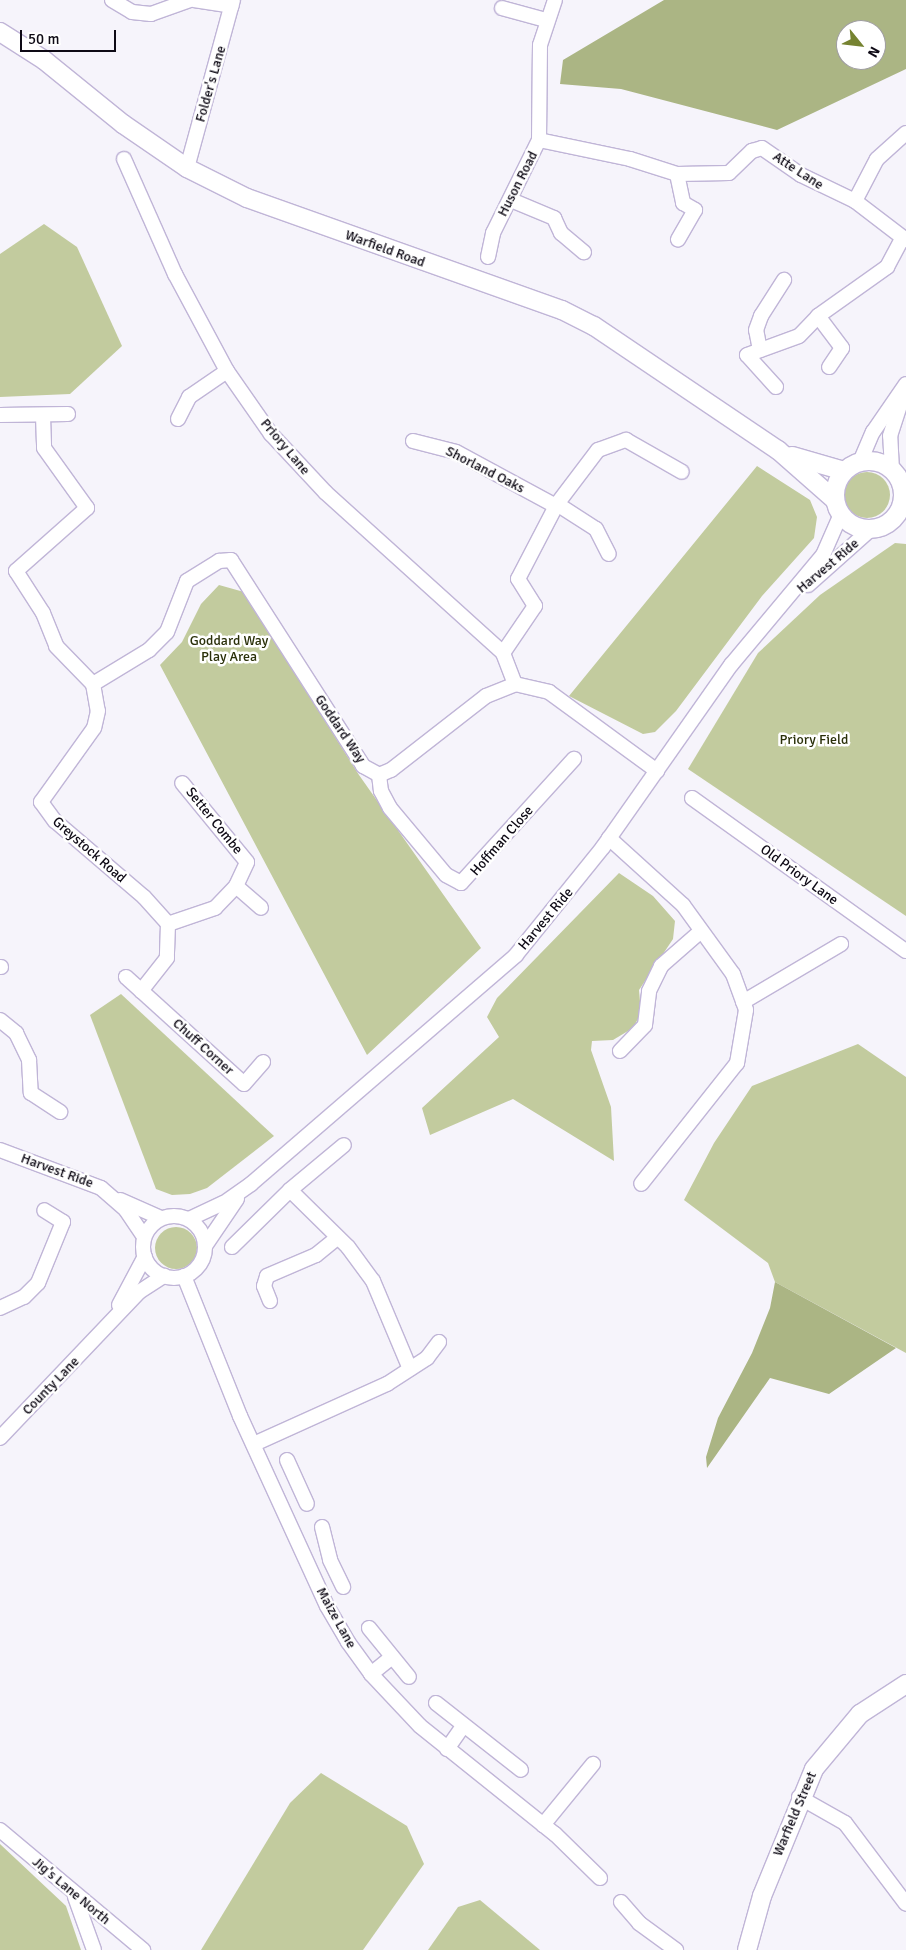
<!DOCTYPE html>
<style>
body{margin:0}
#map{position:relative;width:906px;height:1950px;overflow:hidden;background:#f6f4fb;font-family:Signika,sans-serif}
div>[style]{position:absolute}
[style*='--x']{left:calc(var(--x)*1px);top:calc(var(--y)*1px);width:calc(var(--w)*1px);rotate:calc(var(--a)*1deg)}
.green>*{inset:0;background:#c2cb9e}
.round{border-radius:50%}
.forest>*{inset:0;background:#abb584}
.roads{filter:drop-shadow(1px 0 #c0b5d7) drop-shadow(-1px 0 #c0b5d7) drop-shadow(0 1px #c0b5d7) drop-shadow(0 -1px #c0b5d7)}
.minor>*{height:14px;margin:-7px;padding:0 7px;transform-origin:7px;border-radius:7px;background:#fff}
.minor>.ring{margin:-7px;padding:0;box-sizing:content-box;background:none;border:14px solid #fff;border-radius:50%}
.major>*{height:18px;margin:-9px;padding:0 9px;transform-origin:9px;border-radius:9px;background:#fff}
.major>.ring{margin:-9px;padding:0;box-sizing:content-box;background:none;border:18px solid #fff;border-radius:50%}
span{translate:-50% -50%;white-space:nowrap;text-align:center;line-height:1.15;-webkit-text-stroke:5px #fff;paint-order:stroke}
.street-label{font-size:14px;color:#0e0a15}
.park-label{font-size:14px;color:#2a3009}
.north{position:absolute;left:836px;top:20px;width:50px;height:50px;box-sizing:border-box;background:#fff;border:1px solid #9f9da1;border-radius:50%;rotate:119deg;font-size:14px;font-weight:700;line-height:20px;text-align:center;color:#0e0a15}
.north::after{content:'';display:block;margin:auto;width:18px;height:22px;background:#768331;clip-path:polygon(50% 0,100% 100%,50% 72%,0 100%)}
.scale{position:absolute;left:20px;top:30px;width:96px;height:22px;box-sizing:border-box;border:2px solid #0e0a15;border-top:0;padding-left:6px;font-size:15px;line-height:18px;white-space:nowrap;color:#0e0a15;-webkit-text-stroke:4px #fff;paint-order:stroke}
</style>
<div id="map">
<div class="green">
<i style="clip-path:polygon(44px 224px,77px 247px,122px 346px,70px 394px,0 397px,0 254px)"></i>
<i style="clip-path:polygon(757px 466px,810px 500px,817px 517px,814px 538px,762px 596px,676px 711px,655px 732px,643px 734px,569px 696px)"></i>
<i class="round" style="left:844px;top:472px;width:46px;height:46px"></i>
<i style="clip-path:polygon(895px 543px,906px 544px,906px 916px,688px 769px,758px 653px,820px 595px)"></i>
<i style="clip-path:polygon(219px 585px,244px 592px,359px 775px,481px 948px,367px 1055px,160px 665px,182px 642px,201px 604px)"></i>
<i style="clip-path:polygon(619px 873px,653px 896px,675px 921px,673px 939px,639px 990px,641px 1013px,633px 1028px,613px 1040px,592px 1041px,591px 1050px,611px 1107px,614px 1161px,513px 1099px,430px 1135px,422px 1108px,499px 1037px,487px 1017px,497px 998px)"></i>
<i style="clip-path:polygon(121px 994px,274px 1136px,207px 1188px,190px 1194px,172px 1195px,156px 1189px,90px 1015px)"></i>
<i style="clip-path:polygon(858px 1044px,906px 1077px,906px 1353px,775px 1282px,768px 1263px,684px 1200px,714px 1143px,752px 1086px)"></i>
<i class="round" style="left:155px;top:1227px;width:42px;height:42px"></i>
<i style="clip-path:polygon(321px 1773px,407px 1826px,424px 1864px,363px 1950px,201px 1950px,290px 1803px)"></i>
<i style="clip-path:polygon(0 1844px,66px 1906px,81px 1950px,0 1950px)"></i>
<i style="clip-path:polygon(480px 1900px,540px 1950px,428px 1950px,458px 1907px)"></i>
</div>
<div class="forest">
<i style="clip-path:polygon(evenodd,664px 0,906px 0,906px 69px,777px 130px,621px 89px,560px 84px,563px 60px,664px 0,846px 30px,876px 30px,876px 60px,846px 60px,846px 30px)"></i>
<i style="clip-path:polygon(775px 1282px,896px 1348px,829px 1394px,770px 1378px,707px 1468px,706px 1457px,718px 1418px,752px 1353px,770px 1308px)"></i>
</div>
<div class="roads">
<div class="minor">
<i style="--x:112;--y:0;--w:23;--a:31"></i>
<i style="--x:132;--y:12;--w:19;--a:6"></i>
<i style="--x:151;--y:14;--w:41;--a:-19.7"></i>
<i style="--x:194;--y:0;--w:38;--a:9"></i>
<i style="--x:502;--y:8;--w:46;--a:15.3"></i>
<i style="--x:539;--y:140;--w:93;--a:11.8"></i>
<i style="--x:630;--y:159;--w:49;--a:17.7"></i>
<i style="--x:677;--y:174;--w:52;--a:-1.1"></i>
<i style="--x:729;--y:173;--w:32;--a:-44"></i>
<i style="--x:752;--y:151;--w:10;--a:-17"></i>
<i style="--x:762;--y:148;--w:47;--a:34.7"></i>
<i style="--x:801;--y:175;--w:60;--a:25.7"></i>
<i style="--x:855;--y:201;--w:64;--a:37.4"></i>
<i style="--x:124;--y:159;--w:126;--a:66.1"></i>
<i style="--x:175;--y:274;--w:110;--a:61.8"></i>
<i style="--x:227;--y:371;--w:77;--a:55.1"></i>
<i style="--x:271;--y:434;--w:79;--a:47"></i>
<i style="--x:325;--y:492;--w:240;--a:42.1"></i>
<i style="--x:503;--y:653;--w:33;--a:69"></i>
<i style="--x:187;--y:168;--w:174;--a:-74.7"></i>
<i style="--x:677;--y:174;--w:30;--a:78"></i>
<i style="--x:683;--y:203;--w:14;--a:30"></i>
<i style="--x:695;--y:210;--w:34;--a:120"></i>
<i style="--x:511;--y:200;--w:47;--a:22.7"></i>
<i style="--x:554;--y:218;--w:17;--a:65"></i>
<i style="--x:561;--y:233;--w:30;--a:40"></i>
<i style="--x:855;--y:201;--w:47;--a:-62.4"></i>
<i style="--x:877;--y:159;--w:39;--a:-42"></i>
<i style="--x:488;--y:257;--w:25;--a:-78"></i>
<i style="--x:493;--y:233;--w:104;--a:-63.7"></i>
<i style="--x:539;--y:140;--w:95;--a:-89.4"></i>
<i style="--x:540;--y:45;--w:47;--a:-71.6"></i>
<i style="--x:818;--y:316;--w:40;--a:53"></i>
<i style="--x:842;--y:348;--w:23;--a:124"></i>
<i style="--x:760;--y:350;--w:20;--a:-101"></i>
<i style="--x:756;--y:330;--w:15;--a:-70"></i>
<i style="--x:761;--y:316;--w:43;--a:-57.4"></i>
<i style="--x:776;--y:387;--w:43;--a:-132.2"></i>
<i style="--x:747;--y:355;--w:55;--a:-20.1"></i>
<i style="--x:799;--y:336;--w:28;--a:-46"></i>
<i style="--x:818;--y:316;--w:85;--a:-35.4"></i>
<i style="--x:887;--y:267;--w:32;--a:-62"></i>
<i style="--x:0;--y:415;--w:68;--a:-0.8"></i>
<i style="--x:43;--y:416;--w:32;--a:88"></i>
<i style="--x:44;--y:448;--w:74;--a:54.4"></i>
<i style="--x:87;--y:508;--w:95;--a:138.4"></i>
<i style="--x:16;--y:571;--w:50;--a:57.3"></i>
<i style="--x:43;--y:613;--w:35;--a:68"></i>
<i style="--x:56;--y:646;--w:53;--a:45.8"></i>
<i style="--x:178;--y:419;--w:25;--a:-63"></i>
<i style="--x:189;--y:397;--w:46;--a:-34.4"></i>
<i style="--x:413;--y:441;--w:44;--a:14.3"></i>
<i style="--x:456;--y:452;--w:114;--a:28.4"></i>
<i style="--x:860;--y:462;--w:33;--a:-67"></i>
<i style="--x:873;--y:432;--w:58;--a:-55.5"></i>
<i style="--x:892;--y:470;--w:34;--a:-93"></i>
<i style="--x:890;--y:436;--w:42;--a:-72"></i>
<i style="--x:557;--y:504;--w:46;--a:32.7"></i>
<i style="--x:596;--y:529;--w:28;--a:63"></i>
<i style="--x:808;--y:585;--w:84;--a:-41.6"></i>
<i style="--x:503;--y:653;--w:57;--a:-55.8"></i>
<i style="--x:535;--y:606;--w:32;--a:-122"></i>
<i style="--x:518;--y:579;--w:85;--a:-62.5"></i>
<i style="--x:557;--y:504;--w:68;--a:-52.8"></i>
<i style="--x:598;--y:450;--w:30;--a:-20"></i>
<i style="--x:626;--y:440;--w:64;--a:29.7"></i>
<i style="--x:93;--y:684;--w:66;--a:-31.3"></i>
<i style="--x:149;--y:650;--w:25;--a:-45"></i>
<i style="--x:167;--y:632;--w:55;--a:-68.6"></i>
<i style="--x:187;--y:581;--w:38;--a:-32"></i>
<i style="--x:219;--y:561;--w:12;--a:-5"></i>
<i style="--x:231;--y:560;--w:245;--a:57.3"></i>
<i style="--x:363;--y:766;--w:18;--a:29"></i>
<i style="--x:93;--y:684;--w:27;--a:80"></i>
<i style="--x:98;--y:711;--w:17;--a:103"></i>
<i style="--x:94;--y:728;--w:91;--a:125.6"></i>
<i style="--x:41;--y:802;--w:24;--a:54"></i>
<i style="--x:55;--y:821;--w:117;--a:40.5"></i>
<i style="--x:144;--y:897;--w:36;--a:48"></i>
<i style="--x:168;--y:924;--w:34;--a:92"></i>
<i style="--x:167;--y:958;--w:42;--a:128.2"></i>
<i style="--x:379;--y:775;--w:13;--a:-23"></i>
<i style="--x:391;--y:770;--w:120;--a:-37.9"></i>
<i style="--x:486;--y:696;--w:31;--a:-22"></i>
<i style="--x:515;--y:684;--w:35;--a:13"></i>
<i style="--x:549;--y:692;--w:134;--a:36.2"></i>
<i style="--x:379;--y:775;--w:16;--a:83"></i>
<i style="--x:381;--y:791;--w:19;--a:62"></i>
<i style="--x:390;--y:808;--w:87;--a:50.1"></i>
<i style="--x:446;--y:875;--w:17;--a:28"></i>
<i style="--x:461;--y:883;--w:168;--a:-47.7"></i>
<i style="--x:692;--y:798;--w:263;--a:35.6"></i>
<i style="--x:609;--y:838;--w:100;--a:42.2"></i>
<i style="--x:683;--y:905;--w:85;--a:54.1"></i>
<i style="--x:733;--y:974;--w:38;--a:70"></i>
<i style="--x:746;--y:1010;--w:54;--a:99.6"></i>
<i style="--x:737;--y:1063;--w:154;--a:128.4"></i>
<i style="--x:236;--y:886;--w:33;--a:41"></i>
<i style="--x:168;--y:924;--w:50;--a:-18.8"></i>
<i style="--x:215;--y:908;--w:30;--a:-46"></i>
<i style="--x:236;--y:886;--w:26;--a:-65"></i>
<i style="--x:247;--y:862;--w:102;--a:-129.4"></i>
<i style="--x:0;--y:967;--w:1;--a:0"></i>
<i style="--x:126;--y:977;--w:159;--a:42.2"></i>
<i style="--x:244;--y:1084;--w:29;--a:-49"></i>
<i style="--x:743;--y:1002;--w:114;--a:-30.6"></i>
<i style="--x:0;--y:1020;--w:21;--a:39"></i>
<i style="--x:16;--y:1033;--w:30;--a:64"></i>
<i style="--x:29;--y:1060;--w:33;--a:87"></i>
<i style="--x:31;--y:1093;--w:35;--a:33"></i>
<i style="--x:620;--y:1051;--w:36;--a:-46"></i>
<i style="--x:645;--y:1025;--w:34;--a:-83"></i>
<i style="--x:649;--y:991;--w:28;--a:-64"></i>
<i style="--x:661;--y:966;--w:52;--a:-41.1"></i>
<i style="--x:0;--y:1150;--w:108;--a:20.6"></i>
<i style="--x:101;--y:1188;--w:33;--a:41"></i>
<i style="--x:126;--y:1210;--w:32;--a:56"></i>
<i style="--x:290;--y:1190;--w:81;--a:44.5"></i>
<i style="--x:348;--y:1247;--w:42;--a:53.7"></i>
<i style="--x:373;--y:1281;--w:95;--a:67.2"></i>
<i style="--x:120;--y:1200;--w:45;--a:23.7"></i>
<i class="ring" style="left:143px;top:1216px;width:48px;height:48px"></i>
<i style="--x:189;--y:1219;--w:38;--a:-25"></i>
<i style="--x:224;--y:1203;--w:33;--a:-35"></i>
<i style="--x:251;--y:1184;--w:350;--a:-40.8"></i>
<i style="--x:516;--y:955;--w:139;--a:-51.1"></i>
<i style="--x:603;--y:847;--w:223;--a:-54.9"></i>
<i style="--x:731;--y:665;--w:143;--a:-50.1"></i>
<i style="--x:823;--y:555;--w:45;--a:-66.3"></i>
<i style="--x:205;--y:1246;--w:57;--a:-55.8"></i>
<i style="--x:232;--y:1247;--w:81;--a:-44.5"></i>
<i style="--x:290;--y:1190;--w:70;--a:-39.8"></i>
<i style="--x:184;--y:1276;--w:151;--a:68.2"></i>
<i style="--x:240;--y:1416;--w:209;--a:65.4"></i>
<i style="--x:327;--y:1606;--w:42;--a:59.7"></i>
<i style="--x:348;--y:1642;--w:39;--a:54"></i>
<i style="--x:371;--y:1674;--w:71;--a:46.7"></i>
<i style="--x:420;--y:1726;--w:173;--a:38.7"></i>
<i style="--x:555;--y:1834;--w:63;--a:44.4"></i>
<i style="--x:270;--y:1301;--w:16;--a:-112"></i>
<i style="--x:264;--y:1286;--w:10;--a:-73"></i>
<i style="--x:267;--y:1276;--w:53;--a:-23.2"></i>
<i style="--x:316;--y:1255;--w:28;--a:-39"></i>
<i style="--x:119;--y:1305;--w:55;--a:-62"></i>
<i style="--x:0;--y:1308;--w:26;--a:-25"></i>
<i style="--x:24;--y:1297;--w:20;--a:-45"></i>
<i style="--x:38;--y:1283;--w:66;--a:-67.7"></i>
<i style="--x:63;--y:1222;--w:22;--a:-148"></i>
<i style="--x:0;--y:1438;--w:202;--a:-46.4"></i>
<i style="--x:139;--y:1292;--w:30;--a:-33"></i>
<i style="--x:254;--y:1444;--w:146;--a:-24.3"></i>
<i style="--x:387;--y:1384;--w:48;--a:-33"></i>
<i style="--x:427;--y:1358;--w:20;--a:-53"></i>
<i style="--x:287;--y:1460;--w:48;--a:65.6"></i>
<i style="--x:322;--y:1527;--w:34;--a:76"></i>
<i style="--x:330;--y:1560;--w:30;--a:64"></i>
<i style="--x:369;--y:1628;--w:63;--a:50.8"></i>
<i style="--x:371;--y:1674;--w:27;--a:-39"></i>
<i style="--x:436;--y:1703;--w:108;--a:38.2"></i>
<i style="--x:447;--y:1749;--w:29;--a:-55"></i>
<i style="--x:799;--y:1797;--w:53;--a:29.5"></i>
<i style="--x:845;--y:1823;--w:101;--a:53"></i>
<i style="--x:543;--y:1825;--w:79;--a:-50.7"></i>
<i style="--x:0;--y:1830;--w:187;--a:40"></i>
<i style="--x:75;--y:1897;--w:56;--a:70.3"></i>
<i style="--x:621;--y:1902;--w:28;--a:49"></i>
<i style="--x:639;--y:1923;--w:46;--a:36.1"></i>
</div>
<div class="major">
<i style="--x:0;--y:32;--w:52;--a:32.5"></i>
<i style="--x:44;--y:60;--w:102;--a:39"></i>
<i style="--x:123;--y:124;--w:78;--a:34.5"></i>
<i style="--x:187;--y:168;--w:67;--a:26.6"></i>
<i style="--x:247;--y:198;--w:334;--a:19.6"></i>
<i style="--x:562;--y:310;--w:36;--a:27"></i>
<i style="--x:594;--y:326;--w:222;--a:34"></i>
<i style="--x:778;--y:450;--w:76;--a:41.3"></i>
<i style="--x:792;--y:456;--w:54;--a:16.1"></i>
<i class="ring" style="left:835px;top:461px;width:50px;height:50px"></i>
<i style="--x:747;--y:1950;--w:56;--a:-74.5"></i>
<i style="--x:762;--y:1896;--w:137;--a:-67.7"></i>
<i style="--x:814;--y:1769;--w:72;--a:-50.1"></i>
<i style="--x:860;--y:1714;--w:55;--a:-33.1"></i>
</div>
</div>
<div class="street-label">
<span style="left:211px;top:84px;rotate:-74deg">Folder's Lane</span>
<span style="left:798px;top:171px;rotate:33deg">Atte Lane</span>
<span style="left:518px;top:184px;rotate:-63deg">Huson Road</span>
<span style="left:385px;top:249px;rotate:20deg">Warfield Road</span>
<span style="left:285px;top:447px;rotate:50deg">Priory Lane</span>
<span style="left:485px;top:470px;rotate:27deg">Shorland Oaks</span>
<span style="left:828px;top:566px;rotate:-40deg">Harvest Ride</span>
<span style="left:340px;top:729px;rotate:56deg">Goddard Way</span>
<span style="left:214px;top:821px;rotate:51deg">Setter Combe</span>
<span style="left:502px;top:841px;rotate:-49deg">Hoffman Close</span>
<span style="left:89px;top:850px;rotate:41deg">Greystock Road</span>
<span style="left:799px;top:875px;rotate:36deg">Old Priory Lane</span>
<span style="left:546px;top:919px;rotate:-50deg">Harvest Ride</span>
<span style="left:203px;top:1047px;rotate:42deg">Chuff Corner</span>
<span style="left:57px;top:1171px;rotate:20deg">Harvest Ride</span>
<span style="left:51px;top:1386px;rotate:-46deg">County Lane</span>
<span style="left:336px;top:1618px;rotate:61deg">Maize Lane</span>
<span style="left:795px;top:1814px;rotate:-67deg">Warfield Street</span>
<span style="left:71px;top:1891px;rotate:40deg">Jig's Lane North</span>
</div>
<div class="park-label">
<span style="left:229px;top:649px">Goddard Way<br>Play Area</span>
<span style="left:814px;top:740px">Priory Field</span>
</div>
<div class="north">N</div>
<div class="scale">50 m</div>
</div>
